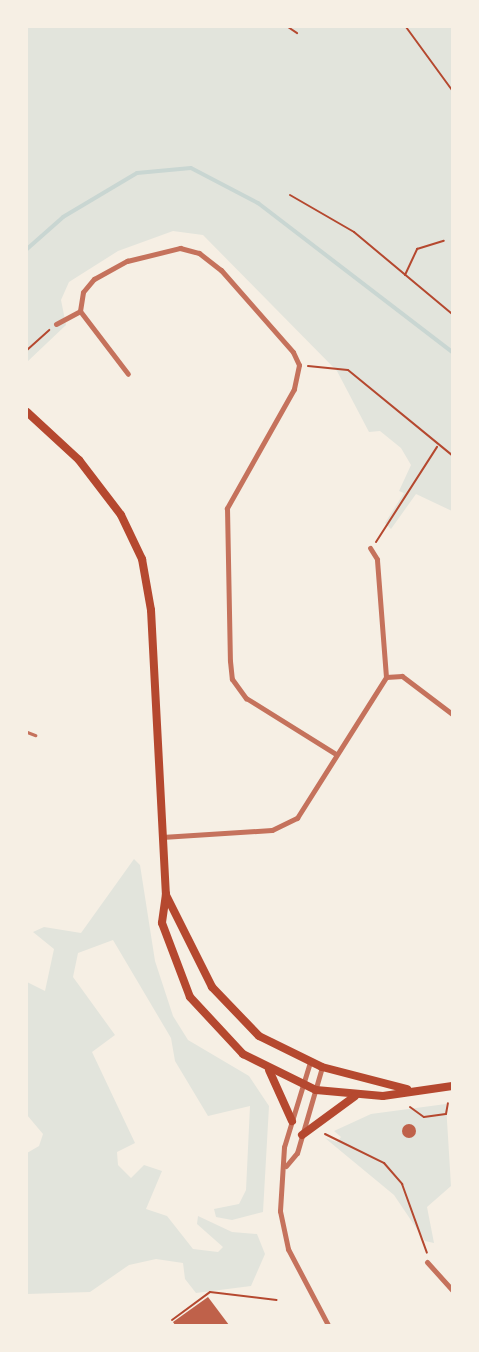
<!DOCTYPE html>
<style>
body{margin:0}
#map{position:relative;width:479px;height:1352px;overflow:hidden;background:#f6efe4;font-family:"Varela Round",sans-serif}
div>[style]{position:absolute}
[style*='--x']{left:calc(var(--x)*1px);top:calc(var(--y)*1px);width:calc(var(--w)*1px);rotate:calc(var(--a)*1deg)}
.green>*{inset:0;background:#e2e4dc}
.stream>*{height:4px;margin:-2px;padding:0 2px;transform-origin:2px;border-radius:2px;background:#c9d6d2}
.building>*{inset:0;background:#bf614a}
.round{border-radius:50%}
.path>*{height:2px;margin:-1px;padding:0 1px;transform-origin:1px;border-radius:1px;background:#b5482f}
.service>*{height:3px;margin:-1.5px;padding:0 1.5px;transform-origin:1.5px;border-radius:1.5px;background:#c5725c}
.minor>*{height:5px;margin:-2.5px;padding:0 2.5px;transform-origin:2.5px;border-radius:2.5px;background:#c5725c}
.primary>*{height:8px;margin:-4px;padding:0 4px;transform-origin:4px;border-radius:4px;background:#b5482f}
span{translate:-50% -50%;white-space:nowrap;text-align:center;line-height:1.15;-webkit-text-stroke:6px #f6efe4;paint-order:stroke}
.frame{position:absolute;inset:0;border:28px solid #f6efe4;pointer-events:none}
</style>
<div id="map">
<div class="green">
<i style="clip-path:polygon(27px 27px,452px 27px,452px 511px,416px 494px,391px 529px,385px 523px,404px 493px,399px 491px,411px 465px,401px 448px,380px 431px,369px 432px,337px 371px,203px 235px,173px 231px,118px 251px,69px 282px,61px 300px,66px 325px,27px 362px)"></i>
<i style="clip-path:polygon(134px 859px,140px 865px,155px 961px,173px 1016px,188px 1040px,249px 1076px,269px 1106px,263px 1212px,232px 1220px,216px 1217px,214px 1209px,239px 1204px,246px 1190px,250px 1106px,208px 1116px,175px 1061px,171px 1038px,113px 940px,78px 953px,73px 977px,115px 1035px,92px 1052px,135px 1143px,117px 1152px,118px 1165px,131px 1178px,144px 1165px,162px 1171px,146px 1209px,167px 1216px,193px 1249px,218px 1252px,223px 1247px,197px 1224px,198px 1216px,232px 1232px,257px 1234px,265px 1254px,251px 1286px,196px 1293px,185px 1279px,183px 1263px,156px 1259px,129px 1265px,90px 1292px,27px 1294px,27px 1153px,39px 1146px,43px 1134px,27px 1115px,27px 982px,45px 991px,54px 949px,33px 932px,44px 927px,81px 933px)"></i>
<i style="clip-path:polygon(446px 1104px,451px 1186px,427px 1207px,434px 1243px,425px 1241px,394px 1195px,325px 1138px,337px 1142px,341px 1137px,334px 1131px,371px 1114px)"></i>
</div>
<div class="stream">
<i style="--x:27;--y:249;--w:48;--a:-41.6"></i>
<i style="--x:63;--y:217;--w:86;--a:-30.7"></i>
<i style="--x:137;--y:173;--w:54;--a:-5.3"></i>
<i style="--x:191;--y:168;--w:76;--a:27.6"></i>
<i style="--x:258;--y:203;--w:245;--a:37.5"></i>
</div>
<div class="building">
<i class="round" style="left:402px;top:1124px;width:14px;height:14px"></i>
<i style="clip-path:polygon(208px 1297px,229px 1325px,175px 1325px,173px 1322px)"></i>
</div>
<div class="path">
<i style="--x:288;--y:27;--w:11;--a:34"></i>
<i style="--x:406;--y:27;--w:78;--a:53.9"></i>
<i style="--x:290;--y:195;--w:74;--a:30"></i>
<i style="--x:354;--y:232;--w:128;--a:39.9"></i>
<i style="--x:405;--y:275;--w:29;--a:-65"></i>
<i style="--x:417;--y:249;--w:28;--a:-17"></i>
<i style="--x:27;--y:350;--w:30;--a:-42"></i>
<i style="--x:308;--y:366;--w:40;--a:5.7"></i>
<i style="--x:348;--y:370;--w:134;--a:39.3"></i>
<i style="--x:376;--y:542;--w:113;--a:-57.3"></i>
<i style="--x:410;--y:1107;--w:17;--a:36"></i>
<i style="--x:424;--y:1117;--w:22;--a:-8"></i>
<i style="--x:446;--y:1114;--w:11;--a:-80"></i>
<i style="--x:325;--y:1134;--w:66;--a:26.2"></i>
<i style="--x:384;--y:1163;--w:28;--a:49"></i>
<i style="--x:402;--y:1184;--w:73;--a:70.1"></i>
<i style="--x:172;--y:1320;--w:47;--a:-36.4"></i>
<i style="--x:210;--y:1292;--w:67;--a:6.8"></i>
</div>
<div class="service">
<i style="--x:27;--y:732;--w:9;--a:21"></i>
</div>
<div class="minor">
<i style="--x:80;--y:311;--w:79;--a:52.7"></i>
<i style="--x:56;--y:324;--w:27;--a:-28"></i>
<i style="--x:80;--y:311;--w:19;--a:-81"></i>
<i style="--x:83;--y:292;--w:17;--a:-50"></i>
<i style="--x:94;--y:279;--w:38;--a:-29"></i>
<i style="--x:127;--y:261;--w:55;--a:-13.8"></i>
<i style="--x:180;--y:248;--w:20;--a:15"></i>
<i style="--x:199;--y:253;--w:28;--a:38"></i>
<i style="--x:221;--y:270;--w:109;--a:48.7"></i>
<i style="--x:293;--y:352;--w:14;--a:65"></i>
<i style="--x:299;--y:365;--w:25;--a:102"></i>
<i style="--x:294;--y:389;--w:137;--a:119.4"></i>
<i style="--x:227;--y:508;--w:153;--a:88.9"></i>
<i style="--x:230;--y:661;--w:18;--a:84"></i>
<i style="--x:232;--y:679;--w:24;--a:54"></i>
<i style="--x:246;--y:698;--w:106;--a:31.9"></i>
<i style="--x:386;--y:677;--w:16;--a:-4"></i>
<i style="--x:402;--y:676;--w:63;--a:37.2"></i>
<i style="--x:162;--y:837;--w:110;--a:-3.6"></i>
<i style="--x:272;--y:830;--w:28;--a:-26"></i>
<i style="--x:297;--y:818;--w:167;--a:-57.7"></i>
<i style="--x:386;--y:677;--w:118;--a:-94.4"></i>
<i style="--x:377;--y:559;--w:13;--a:-122"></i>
<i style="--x:310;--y:1062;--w:89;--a:107"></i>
<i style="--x:284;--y:1147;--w:64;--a:93.6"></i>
<i style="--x:280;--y:1211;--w:39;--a:78"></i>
<i style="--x:288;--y:1249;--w:86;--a:62.2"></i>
<i style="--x:286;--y:1166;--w:17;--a:-50"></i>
<i style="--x:297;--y:1153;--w:90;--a:-73.8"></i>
<i style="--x:427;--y:1262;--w:38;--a:48"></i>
</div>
<div class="primary">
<i style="--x:27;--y:412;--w:71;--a:42.7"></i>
<i style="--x:79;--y:460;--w:69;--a:52.6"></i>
<i style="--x:121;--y:515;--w:49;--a:64.5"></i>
<i style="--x:142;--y:559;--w:52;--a:80"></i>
<i style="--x:151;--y:610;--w:284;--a:87"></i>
<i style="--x:166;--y:894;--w:29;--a:98"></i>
<i style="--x:162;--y:923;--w:79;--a:69.3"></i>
<i style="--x:190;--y:997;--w:78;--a:47.1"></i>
<i style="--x:243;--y:1054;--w:81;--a:26.3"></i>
<i style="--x:316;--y:1090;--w:67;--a:5.1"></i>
<i style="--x:383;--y:1096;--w:70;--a:-8.2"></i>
<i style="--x:166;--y:895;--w:103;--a:63.4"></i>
<i style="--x:212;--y:987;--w:68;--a:46.2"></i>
<i style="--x:259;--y:1036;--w:70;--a:26.2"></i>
<i style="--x:322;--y:1067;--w:88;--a:14.5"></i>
<i style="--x:269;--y:1070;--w:56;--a:65.7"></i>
<i style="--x:302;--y:1135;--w:66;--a:-36.3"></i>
</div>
<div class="frame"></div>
</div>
